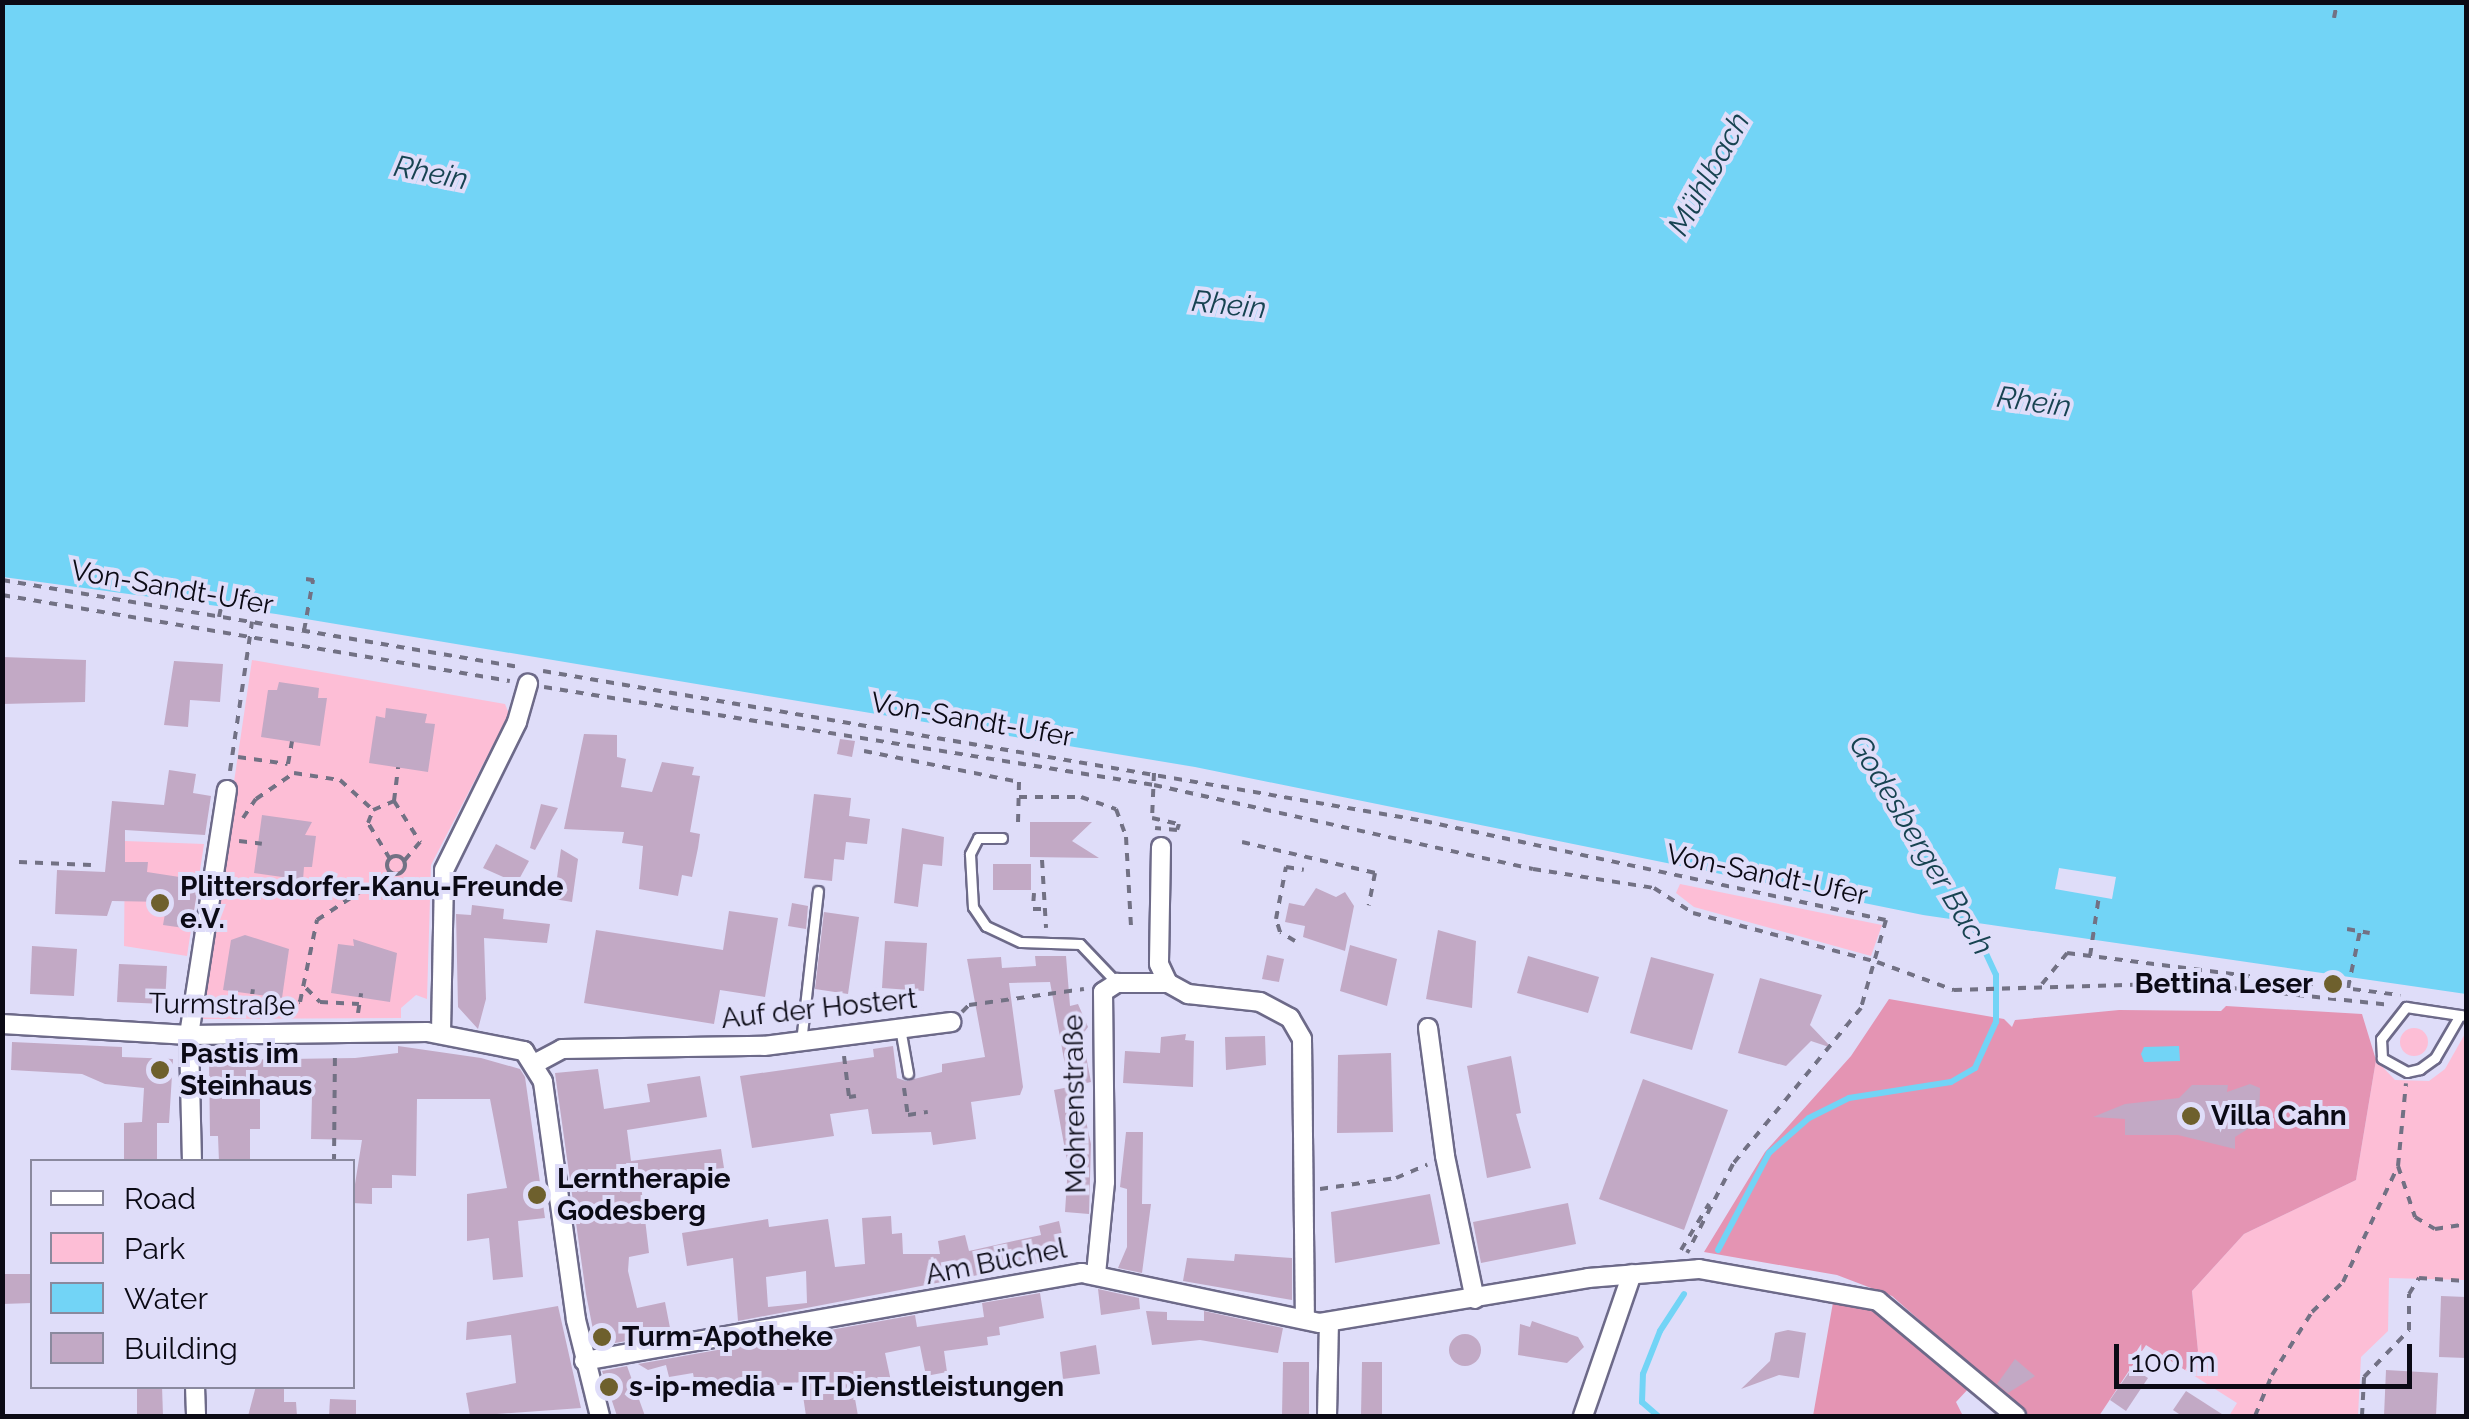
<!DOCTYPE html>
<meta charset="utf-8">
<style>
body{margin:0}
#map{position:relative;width:2469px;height:1419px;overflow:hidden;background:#dfddf9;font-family:Raleway,sans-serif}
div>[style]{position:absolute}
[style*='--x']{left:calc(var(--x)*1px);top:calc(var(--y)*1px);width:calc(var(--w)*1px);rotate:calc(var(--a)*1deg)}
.green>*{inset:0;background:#fdbed6}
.round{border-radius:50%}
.forest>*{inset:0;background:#e494b3}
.water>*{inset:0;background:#72d4f6}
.pier>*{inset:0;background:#dfddf9}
.stream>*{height:6px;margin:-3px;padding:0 3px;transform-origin:3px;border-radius:3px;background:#72d4f6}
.building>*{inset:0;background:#c2a9c5}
.path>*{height:4px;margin-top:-2px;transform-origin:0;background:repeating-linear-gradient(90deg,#727184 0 8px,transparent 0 16px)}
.path>.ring{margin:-2px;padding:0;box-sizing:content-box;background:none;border:4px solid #727184;border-radius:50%}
.roads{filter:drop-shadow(2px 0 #6d6a89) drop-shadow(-2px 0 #6d6a89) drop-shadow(0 2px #6d6a89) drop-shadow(0 -2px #6d6a89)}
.lane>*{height:9px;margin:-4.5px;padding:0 4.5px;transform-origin:4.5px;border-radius:4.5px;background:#fff}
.street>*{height:18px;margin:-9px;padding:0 9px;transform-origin:9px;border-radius:9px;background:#fff}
.dots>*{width:28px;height:28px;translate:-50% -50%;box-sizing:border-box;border:5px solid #dfddf9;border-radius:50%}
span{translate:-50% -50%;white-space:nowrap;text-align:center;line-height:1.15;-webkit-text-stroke:8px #dfddf9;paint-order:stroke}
.street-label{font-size:28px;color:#0b0a15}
.poi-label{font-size:28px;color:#0b0a15;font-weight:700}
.left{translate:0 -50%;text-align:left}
.right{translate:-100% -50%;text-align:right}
.water-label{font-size:30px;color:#174351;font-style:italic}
.frame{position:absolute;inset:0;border:5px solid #0b0a15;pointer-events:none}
.legend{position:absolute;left:30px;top:1159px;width:325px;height:230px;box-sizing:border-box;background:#dfddf9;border:2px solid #8a899e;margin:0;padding:12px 18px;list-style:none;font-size:30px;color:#0b0a15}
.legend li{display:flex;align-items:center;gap:20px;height:50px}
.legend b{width:50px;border:2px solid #8a899e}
.scale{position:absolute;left:2114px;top:1344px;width:298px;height:45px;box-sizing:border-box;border:5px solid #0b0a15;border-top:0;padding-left:12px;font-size:30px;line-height:35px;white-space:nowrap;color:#0b0a15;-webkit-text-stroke:8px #dfddf9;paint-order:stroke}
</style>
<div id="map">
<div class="green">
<i style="clip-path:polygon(252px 660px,505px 704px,509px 714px,431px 865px,427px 999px,416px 995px,401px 1008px,401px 1018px,199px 1019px)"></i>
<i style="clip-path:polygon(125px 841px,204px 844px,187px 956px,124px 946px)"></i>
<i style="clip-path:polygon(1680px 884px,1882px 925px,1871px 956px,1694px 907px,1676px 893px)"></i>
<i class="round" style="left:2400px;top:1028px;width:28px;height:28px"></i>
<i style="clip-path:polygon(2466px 1032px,2466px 1280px,2389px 1278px,2388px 1331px,2361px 1357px,2358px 1416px,2229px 1416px,2237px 1403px,2185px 1370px,2198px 1351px,2192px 1291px,2244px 1234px,2356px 1180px,2376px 1060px,2395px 1080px,2429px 1081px,2445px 1069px)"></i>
</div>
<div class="forest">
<i style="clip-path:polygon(1889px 999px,2004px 1019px,2012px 1027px,2015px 1020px,2119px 1010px,2221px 1011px,2226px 1006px,2362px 1014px,2376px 1060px,2356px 1180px,2244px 1234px,2192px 1291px,2198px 1351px,2185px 1370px,2146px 1345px,2099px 1416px,2028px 1416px,1892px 1296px,1837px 1275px,1704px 1252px,1765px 1152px,1851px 1056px)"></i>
<i style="clip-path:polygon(1835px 1291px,1883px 1308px,1970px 1387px,1956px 1402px,1963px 1416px,1813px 1416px)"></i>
</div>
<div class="water">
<i style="clip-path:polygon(3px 3px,2466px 3px,2466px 994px,1923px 915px,1195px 767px,276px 614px,3px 577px)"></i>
<i style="clip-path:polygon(2179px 1046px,2180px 1061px,2144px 1062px,2141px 1054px,2144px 1047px)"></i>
</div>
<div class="pier">
<i style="clip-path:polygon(2059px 868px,2116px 877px,2112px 899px,2055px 889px)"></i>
</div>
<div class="stream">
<i style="--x:1718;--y:1250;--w:110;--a:-62.3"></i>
<i style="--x:1769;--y:1153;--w:53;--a:-41.2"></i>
<i style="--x:1809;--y:1118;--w:45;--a:-26.6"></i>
<i style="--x:1849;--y:1098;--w:103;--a:-8.9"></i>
<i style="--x:1951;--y:1082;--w:28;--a:-30"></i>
<i style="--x:1975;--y:1068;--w:51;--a:-65.5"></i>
<i style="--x:1996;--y:1022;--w:47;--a:-90"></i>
<i style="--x:1996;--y:975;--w:62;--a:-114.9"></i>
<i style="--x:1658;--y:1416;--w:21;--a:-139"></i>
<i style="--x:1642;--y:1402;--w:28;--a:-88"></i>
<i style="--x:1643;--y:1374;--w:46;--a:-68.4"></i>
<i style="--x:1660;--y:1331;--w:44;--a:-57"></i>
</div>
<div class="building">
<i style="clip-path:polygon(2px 657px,86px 660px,85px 702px,2px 704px)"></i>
<i style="clip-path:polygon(174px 661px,223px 664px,220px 702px,190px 700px,188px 727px,164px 725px)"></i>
<i style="clip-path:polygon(279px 682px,319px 688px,318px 698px,327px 698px,320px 746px,261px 737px,268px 690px,277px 690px)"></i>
<i style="clip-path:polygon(386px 708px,427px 714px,425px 723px,435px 724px,428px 772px,369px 763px,376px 716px,385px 718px)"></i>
<i style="clip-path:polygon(584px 734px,617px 735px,617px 757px,626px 759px,621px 787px,652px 792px,662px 762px,694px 767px,692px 775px,700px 776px,690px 832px,700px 834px,698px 848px,692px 877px,682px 875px,678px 896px,639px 889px,643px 846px,622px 843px,624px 832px,564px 829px)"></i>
<i style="clip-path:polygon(840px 739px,855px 741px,852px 757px,837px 754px)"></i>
<i style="clip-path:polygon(169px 770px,196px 774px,193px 793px,211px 796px,205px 835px,125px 830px,125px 862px,148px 862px,147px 872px,199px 880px,191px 929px,163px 925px,167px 902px,112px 901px,107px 916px,55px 914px,57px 870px,105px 872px,112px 801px,164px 805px)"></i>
<i style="clip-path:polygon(814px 794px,851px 798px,849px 816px,870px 819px,867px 844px,846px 842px,844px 860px,834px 859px,832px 881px,804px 878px)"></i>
<i style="clip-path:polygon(541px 804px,558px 808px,535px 850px,530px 848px)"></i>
<i style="clip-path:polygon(262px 815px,312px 822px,305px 835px,316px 836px,312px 867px,304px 867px,303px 880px,254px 873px)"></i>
<i style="clip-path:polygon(1030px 822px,1092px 822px,1072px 841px,1099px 858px,1030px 857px)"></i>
<i style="clip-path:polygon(902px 828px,944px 837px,942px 866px,923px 864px,918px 907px,894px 903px)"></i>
<i style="clip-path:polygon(496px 844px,529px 861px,517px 883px,483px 868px)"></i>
<i style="clip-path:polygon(561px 849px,578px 859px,572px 902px,554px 899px)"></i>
<i style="clip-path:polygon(993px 864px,1031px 864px,1031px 890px,993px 890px)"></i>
<i style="clip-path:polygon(1316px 888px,1336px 897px,1345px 892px,1354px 906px,1345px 951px,1303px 937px,1305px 926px,1285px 922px,1289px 903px,1304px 906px)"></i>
<i style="clip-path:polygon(792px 903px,808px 906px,806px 929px,788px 926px)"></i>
<i style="clip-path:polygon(472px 905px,504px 909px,503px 919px,550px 924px,547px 943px,484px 938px,486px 999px,478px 1029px,458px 1007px,456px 914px,471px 915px)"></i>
<i style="clip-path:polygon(729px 911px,778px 918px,765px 997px,720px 990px,714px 1024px,584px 1003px,596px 930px,723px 950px)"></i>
<i style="clip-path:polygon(824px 912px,859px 917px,848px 994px,815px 989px)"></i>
<i style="clip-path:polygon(1438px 930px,1476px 941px,1472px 1008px,1426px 999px)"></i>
<i style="clip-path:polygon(245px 935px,289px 949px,282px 998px,223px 990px,231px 940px)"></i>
<i style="clip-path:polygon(353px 939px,397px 953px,390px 1002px,331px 993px,338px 944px,354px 946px)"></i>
<i style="clip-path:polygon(885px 941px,927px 943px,924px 991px,882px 988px)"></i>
<i style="clip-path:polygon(1350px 945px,1397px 959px,1387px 1006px,1340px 991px)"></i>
<i style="clip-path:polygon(32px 946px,77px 949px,74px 996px,30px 994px)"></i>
<i style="clip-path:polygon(1267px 955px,1284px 959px,1279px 982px,1262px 979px)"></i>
<i style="clip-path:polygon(1035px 956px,1066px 956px,1070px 1006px,1078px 1004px,1088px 1027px,1082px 1035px,1091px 1082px,1078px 1085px,1091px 1144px,1089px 1214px,1065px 1212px,1068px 1166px,1054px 1090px,1069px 1087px,1050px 982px,1009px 983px,1023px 1087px,1020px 1095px,971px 1102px,976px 1139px,933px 1145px,931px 1132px,872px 1134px,868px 1109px,830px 1114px,834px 1136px,752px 1148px,740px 1076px,874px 1057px,873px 1049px,893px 1046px,897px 1078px,906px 1081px,942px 1072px,942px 1064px,985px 1057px,967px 959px,1001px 957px,1002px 968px,1036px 966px)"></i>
<i style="clip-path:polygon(1528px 956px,1599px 977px,1588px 1013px,1517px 993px)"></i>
<i style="clip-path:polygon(1651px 957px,1714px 974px,1692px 1050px,1630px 1033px)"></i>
<i style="clip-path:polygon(119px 964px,167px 966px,165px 1004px,117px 1002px)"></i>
<i style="clip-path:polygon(1760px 978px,1822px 995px,1810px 1025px,1832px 1048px,1811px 1041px,1786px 1066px,1738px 1053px)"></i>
<i style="clip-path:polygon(1186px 1034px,1185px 1040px,1194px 1041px,1193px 1087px,1123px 1083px,1125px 1051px,1160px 1053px,1161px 1037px)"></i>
<i style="clip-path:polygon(1265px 1036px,1266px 1065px,1226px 1070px,1225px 1037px)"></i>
<i style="clip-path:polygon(12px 1042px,122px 1047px,122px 1057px,173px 1059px,169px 1123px,157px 1123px,157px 1162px,124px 1162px,124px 1123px,142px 1122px,144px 1088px,105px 1084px,82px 1074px,11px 1070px)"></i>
<i style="clip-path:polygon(398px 1046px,481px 1058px,520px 1069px,525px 1077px,545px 1218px,518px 1221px,523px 1277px,493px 1280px,489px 1238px,467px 1241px,467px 1194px,507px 1188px,490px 1099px,417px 1099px,416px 1176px,392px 1175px,392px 1188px,372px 1188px,372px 1204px,352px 1203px,362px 1140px,311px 1139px,312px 1095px,260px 1099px,260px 1129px,250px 1129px,250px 1162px,219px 1162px,218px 1136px,210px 1136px,209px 1060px,355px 1058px,398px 1053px)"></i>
<i style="clip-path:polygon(1391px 1053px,1393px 1132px,1337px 1133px,1338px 1055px)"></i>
<i style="clip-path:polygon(1511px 1056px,1521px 1113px,1516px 1114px,1531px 1168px,1487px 1178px,1467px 1066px)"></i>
<i style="clip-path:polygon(598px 1069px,604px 1109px,650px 1102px,647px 1084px,700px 1076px,707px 1117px,627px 1130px,631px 1161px,721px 1149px,724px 1168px,664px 1174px,666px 1183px,641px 1185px,649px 1253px,629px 1257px,628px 1271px,637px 1308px,665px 1302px,671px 1333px,604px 1345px,595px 1340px,586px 1294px,555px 1073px)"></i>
<i style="clip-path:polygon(1643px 1079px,1728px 1110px,1684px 1230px,1599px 1199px)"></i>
<i style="clip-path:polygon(2250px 1084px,2260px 1088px,2259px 1122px,2235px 1137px,2235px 1149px,2178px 1135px,2125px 1135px,2125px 1119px,2093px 1117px,2125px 1104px,2179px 1098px,2192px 1085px,2228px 1085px,2227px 1092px)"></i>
<i style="clip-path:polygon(1126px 1132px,1143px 1132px,1142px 1204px,1151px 1204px,1142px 1273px,1118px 1268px,1127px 1247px,1127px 1189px,1120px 1187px)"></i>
<i style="clip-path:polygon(1430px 1194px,1440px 1244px,1335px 1263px,1331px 1212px)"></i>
<i style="clip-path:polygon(1568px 1203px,1576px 1244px,1481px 1263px,1473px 1222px)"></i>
<i style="clip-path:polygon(evenodd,891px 1216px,892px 1234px,902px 1233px,903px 1254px,940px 1254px,938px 1241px,965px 1235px,969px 1251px,1041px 1235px,1039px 1226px,1059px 1221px,1067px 1258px,738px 1321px,733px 1258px,687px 1266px,682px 1233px,768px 1219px,769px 1227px,828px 1219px,835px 1267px,865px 1264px,862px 1218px,891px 1216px,806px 1271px,807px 1303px,768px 1307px,766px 1277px,806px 1271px)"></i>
<i style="clip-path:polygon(1235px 1254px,1292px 1258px,1292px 1300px,1183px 1281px,1187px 1258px,1234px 1261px)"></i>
<i style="clip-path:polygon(2px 1274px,32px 1274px,32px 1303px,2px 1304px)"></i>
<i style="clip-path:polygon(1098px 1289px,1139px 1298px,1140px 1309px,1101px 1315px)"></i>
<i style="clip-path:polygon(1040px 1293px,1044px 1318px,999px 1327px,1000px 1335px,987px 1337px,988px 1345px,944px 1351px,947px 1372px,926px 1376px,920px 1346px,885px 1353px,892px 1386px,854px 1393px,858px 1416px,806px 1416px,801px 1382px,697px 1396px,693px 1373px,669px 1377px,666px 1365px,648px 1370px,638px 1364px,915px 1315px,917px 1327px,984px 1317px,982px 1303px)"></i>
<i style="clip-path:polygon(2441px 1296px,2466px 1297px,2466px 1358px,2439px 1357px)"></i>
<i style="clip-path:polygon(558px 1306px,581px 1408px,470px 1416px,466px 1393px,516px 1383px,511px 1335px,466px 1340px,467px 1322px)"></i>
<i style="clip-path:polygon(1146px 1311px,1167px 1312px,1167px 1320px,1204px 1321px,1204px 1311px,1283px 1328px,1278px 1353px,1200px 1340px,1152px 1345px)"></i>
<i style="clip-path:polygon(1532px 1321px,1578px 1337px,1584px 1347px,1567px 1363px,1518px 1355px,1520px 1324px,1530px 1327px)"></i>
<i style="clip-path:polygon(1788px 1330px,1806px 1333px,1799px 1378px,1779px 1375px,1741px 1389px,1770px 1361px,1775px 1333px)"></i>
<i class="round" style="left:1449px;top:1334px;width:32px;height:32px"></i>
<i style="clip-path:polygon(1096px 1345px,1100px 1374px,1063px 1379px,1060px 1352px)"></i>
<i style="clip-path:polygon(2015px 1359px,2035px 1376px,2008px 1393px,1997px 1384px)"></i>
<i style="clip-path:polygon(1283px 1362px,1309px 1362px,1309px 1416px,1282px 1416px)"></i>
<i style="clip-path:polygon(1362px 1362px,1382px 1362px,1382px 1416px,1361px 1416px)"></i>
<i style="clip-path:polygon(627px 1366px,645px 1416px,617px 1416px,602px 1371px)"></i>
<i style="clip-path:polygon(2132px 1368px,2148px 1378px,2126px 1411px,2110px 1400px)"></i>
<i style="clip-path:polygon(2386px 1370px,2438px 1373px,2436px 1416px,2384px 1416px)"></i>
<i style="clip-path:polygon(137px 1386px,162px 1386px,163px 1416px,137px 1416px)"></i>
<i style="clip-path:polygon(256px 1386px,284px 1386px,284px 1402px,296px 1402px,297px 1416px,248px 1416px)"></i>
<i style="clip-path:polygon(2186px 1391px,2225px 1416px,2182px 1416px,2173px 1410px)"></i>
<i style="clip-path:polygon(330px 1399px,356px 1400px,356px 1416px,329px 1416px)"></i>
</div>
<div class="path">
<i style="--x:2334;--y:18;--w:16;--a:-79"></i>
<i style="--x:306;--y:579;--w:13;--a:9"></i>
<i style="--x:2;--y:580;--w:524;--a:9.55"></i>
<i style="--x:2;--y:595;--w:515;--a:9.61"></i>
<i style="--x:219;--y:617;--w:19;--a:-78"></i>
<i style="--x:304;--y:631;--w:52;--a:-80"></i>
<i style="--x:543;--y:671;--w:894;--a:9.66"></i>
<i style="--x:1424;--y:821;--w:472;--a:12.1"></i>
<i style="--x:1886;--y:920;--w:91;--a:105.9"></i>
<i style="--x:1861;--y:1008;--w:202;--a:129.4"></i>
<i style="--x:1733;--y:1164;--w:100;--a:117.3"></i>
<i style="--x:544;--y:687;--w:618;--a:9.13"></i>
<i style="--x:1154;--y:785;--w:388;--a:12.5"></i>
<i style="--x:1533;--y:869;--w:122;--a:8.9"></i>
<i style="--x:1654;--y:888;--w:46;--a:32.7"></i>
<i style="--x:1693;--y:913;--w:190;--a:14.9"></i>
<i style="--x:1877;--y:962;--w:82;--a:20"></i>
<i style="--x:1954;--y:990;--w:231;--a:-1.7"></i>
<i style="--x:2185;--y:983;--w:207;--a:6.1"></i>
<i style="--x:864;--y:751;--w:158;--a:11.3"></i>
<i style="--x:1019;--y:782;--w:42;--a:91.4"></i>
<i style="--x:238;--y:757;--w:50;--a:8"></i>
<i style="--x:288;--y:764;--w:23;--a:-80"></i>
<i style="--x:230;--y:771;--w:151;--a:-81.6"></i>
<i style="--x:1154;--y:773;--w:45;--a:92.5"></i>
<i style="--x:1152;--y:818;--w:28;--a:13"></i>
<i style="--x:1179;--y:824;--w:6;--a:108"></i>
<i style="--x:1177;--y:830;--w:22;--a:-175"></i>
<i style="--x:1019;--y:797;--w:62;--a:0"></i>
<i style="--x:1081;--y:797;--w:37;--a:19"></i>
<i style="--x:1116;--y:809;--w:30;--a:70"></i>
<i style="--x:1126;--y:837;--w:89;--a:86.8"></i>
<i style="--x:394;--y:801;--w:34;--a:-83"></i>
<i style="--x:243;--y:818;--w:23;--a:-56"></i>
<i style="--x:256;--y:799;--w:46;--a:-34.4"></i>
<i style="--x:294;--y:773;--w:47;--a:8.7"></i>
<i style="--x:340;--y:780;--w:45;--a:42.3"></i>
<i style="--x:239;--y:841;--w:23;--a:7"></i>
<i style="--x:1242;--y:842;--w:137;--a:13.1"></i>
<i style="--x:1375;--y:873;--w:33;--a:101"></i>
<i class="ring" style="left:387px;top:856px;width:14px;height:14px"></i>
<i style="--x:390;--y:859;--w:42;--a:-121.4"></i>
<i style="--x:368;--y:823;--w:14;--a:-69"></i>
<i style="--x:373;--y:810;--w:23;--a:-23"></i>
<i style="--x:394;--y:801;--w:49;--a:57.6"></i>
<i style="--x:420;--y:842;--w:25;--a:130"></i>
<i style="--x:1042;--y:860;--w:68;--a:86.6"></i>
<i style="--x:19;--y:862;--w:72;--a:2.4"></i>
<i style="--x:1034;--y:893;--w:16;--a:94"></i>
<i style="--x:1033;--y:909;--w:13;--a:0"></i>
<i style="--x:2347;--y:929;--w:23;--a:10"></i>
<i style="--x:1295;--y:941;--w:17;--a:-149"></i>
<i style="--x:1280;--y:932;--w:14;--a:-107"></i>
<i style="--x:1276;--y:919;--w:53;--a:-79.1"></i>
<i style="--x:1286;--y:867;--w:18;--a:9"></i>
<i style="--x:2090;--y:956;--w:61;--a:-81.5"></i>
<i style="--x:2042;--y:984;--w:40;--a:-51"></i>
<i style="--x:2067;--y:953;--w:336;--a:7.2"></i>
<i style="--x:306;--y:988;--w:20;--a:45"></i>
<i style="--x:320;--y:1002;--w:39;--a:3"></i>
<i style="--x:2348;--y:988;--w:58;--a:-78.1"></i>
<i style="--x:251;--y:1008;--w:49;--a:-7"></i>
<i style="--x:300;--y:1002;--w:84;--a:-78.3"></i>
<i style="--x:317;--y:920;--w:87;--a:-33.3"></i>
<i style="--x:250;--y:1010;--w:21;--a:-82"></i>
<i style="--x:962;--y:1012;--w:10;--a:-45"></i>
<i style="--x:969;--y:1005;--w:116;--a:-7.9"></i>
<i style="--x:358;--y:1013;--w:20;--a:-81"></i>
<i style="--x:844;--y:1056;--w:41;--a:83"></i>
<i style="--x:849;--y:1097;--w:7;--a:-8"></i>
<i style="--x:904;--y:1088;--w:27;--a:82"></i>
<i style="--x:908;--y:1115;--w:20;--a:-9"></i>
<i style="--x:334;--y:1162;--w:109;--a:-89.5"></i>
<i style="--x:2398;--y:1166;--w:54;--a:71.6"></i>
<i style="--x:2415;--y:1217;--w:23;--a:31"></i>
<i style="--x:2435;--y:1229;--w:31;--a:-9"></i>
<i style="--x:1320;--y:1189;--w:77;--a:-8.2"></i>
<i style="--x:1396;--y:1178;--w:34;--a:-23"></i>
<i style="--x:1681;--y:1250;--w:54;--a:-58.7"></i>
<i style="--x:2255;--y:1416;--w:44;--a:-67.5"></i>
<i style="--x:2272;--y:1375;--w:75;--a:-57.6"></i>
<i style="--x:2312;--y:1312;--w:43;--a:-44.1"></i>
<i style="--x:2343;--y:1282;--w:128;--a:-64.6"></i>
<i style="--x:2398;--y:1166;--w:83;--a:-84.5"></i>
<i style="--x:2362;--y:1416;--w:39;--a:-87"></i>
<i style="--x:2364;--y:1377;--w:65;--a:-46.2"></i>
<i style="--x:2409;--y:1330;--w:36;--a:-90"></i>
<i style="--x:2409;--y:1294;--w:19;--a:-58"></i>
<i style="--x:2419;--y:1278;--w:47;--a:3.7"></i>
</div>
<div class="roads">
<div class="lane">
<i style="--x:1002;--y:838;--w:24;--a:180"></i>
<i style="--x:978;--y:838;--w:18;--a:117"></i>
<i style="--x:970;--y:854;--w:53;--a:86.8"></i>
<i style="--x:973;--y:907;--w:23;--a:56"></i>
<i style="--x:986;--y:926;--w:38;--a:25"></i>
<i style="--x:1021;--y:942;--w:59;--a:1.9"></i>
<i style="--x:1080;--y:944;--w:54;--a:46.5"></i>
<i style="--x:2460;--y:1015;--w:50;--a:120.2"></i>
<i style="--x:2435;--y:1058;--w:19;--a:144"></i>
<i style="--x:2420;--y:1069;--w:13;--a:167"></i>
<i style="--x:2407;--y:1072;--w:29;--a:-151"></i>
<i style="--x:2382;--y:1058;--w:19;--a:-93"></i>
<i style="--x:2381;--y:1039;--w:41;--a:-52"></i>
<i style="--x:2406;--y:1007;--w:61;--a:8.5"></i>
<i style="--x:900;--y:1028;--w:46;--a:79.9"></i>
<i style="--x:801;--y:1042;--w:152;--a:-83.6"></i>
</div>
<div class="street">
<i style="--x:1161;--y:847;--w:117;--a:91"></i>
<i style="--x:1159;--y:964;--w:21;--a:65"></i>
<i style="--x:2;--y:1024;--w:187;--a:3.4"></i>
<i style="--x:189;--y:1035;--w:238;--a:-0.7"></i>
<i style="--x:427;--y:1032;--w:99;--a:11.1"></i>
<i style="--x:524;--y:1051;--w:36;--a:58"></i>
<i style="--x:543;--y:1082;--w:240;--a:82.1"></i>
<i style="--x:576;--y:1320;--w:99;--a:76"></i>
<i style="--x:1428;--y:1028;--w:129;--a:82.4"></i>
<i style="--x:1445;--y:1156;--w:146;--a:78.2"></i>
<i style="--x:441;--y:1033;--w:163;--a:-88.9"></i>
<i style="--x:444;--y:870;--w:165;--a:-63.7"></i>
<i style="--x:517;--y:722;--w:40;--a:-74"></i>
<i style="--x:536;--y:1063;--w:30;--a:-28"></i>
<i style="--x:562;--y:1049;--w:202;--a:-0.9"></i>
<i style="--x:764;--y:1046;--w:189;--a:-7.3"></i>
<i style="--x:192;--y:1162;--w:127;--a:-91.4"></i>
<i style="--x:189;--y:1035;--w:248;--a:-81.2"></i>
<i style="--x:1096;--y:1274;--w:92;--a:-84.4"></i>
<i style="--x:1105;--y:1182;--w:190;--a:-90.6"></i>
<i style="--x:1103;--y:992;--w:17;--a:-33"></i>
<i style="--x:1117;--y:983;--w:51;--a:0"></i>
<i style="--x:1168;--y:983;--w:23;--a:29"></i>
<i style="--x:1188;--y:994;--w:72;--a:6.3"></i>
<i style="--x:1260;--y:1002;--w:34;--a:28"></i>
<i style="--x:1290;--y:1018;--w:24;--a:60"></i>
<i style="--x:1302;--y:1039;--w:280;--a:89.4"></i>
<i style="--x:584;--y:1361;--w:506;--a:-10.02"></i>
<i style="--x:1082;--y:1273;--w:243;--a:11.9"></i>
<i style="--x:1320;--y:1323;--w:272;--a:-9.5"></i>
<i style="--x:1588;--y:1278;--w:111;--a:-4.6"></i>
<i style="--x:1699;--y:1269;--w:182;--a:10.1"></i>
<i style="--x:1878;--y:1301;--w:180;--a:39.8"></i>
<i style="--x:195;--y:1386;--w:30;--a:88"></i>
<i style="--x:1327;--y:1416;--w:93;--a:-88.8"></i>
<i style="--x:1583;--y:1416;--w:150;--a:-71"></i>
</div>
</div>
<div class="dots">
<i style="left:160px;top:903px;background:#6e602d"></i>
<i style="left:2333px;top:984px;background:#6e602d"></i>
<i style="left:160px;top:1070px;background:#6e602d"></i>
<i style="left:2191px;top:1116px;background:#6e602d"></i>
<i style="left:537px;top:1195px;background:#6e602d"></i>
<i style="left:602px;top:1337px;background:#6e602d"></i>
<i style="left:609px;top:1387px;background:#6e602d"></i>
</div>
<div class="street-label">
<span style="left:172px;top:588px;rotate:10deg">Von-Sandt-Ufer</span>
<span style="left:972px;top:720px;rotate:10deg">Von-Sandt-Ufer</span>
<span style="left:1767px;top:875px;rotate:12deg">Von-Sandt-Ufer</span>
<span style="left:222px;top:1005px;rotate:1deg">Turmstraße</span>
<span style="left:819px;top:1009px;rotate:-6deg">Auf der Hostert</span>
<span style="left:1075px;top:1104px;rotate:-91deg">Mohrenstraße</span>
<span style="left:996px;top:1262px;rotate:-11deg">Am Büchel</span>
</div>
<div class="poi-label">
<span class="left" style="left:180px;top:903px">Plittersdorfer-Kanu-Freunde<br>e.V.</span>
<span class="right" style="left:2313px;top:984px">Bettina Leser</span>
<span class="left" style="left:180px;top:1070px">Pastis im<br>Steinhaus</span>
<span class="left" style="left:2211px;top:1116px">Villa Cahn</span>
<span class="left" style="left:557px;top:1195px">Lerntherapie<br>Godesberg</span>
<span class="left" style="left:622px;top:1337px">Turm-Apotheke</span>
<span class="left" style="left:629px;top:1387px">s-ip-media - IT-Dienstleistungen</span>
</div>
<div class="water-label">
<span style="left:431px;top:173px;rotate:11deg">Rhein</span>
<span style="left:1709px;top:174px;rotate:-61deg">Mühlbach</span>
<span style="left:1229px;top:305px;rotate:6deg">Rhein</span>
<span style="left:2034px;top:402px;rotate:8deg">Rhein</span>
<span style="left:1921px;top:845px;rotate:59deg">Godesberger Bach</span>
</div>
<div class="frame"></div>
<ul class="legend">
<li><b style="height:12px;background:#fff"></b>Road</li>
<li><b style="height:28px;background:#fdbed6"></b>Park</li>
<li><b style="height:28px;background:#72d4f6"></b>Water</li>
<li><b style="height:28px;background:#c2a9c5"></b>Building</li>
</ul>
<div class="scale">100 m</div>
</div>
